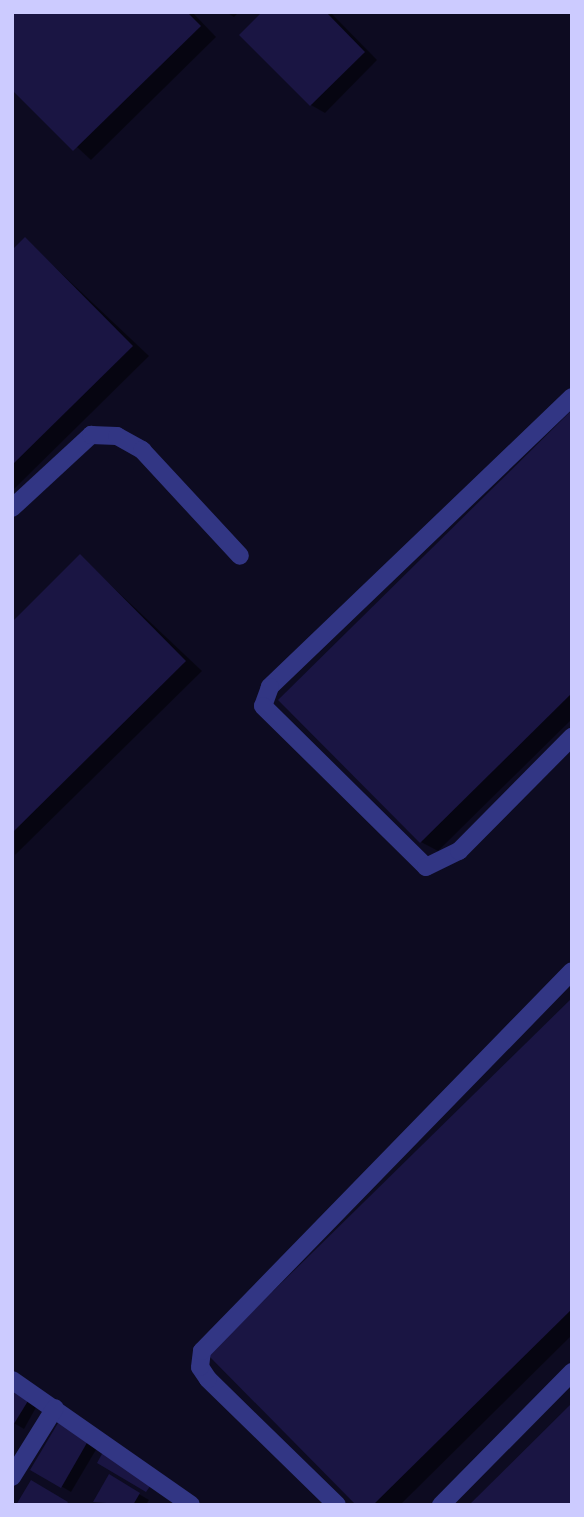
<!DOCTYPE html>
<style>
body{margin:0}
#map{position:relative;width:584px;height:1517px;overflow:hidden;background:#0d0b21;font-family:Signika,sans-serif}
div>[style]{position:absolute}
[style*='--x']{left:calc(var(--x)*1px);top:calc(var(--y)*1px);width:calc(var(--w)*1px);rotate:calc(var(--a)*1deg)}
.shadow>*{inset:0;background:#0007}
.building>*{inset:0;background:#1a1543}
.lane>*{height:18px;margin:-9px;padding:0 9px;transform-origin:9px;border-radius:9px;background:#323684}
.street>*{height:18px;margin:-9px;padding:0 9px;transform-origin:9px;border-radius:9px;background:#323684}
span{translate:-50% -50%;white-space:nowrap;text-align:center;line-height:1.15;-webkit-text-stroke:7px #0d0b21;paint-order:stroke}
.frame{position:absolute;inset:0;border:14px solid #cccbff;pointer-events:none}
</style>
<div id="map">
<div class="shadow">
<i style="clip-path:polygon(12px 12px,192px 12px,216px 37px,91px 160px,12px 87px)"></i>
<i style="clip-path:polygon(226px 12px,239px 12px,234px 17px)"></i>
<i style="clip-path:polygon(264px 12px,330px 12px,377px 60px,325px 113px,311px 105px)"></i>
<i style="clip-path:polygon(25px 239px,149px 356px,12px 491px,12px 252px)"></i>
<i style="clip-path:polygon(572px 412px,572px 719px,438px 851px,421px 842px)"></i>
<i style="clip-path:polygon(81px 557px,202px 671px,15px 855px,12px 624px)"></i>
<i style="clip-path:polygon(572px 1000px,572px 1335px,400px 1505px,359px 1505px)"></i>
<i style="clip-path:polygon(12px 1386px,39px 1402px,24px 1429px,12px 1422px)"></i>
<i style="clip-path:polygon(58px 1426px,97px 1448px,71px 1492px,32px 1469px)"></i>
<i style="clip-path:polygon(110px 1477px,149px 1500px,146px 1505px,95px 1501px)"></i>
</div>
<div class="building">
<i style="clip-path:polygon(12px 12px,187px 12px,201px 26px,73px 151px,12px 90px)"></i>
<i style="clip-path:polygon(262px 12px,326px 12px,365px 52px,310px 106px,239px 35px)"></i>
<i style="clip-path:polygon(25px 237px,133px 346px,12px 465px,12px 250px)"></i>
<i style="clip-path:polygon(572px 410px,572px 693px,420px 843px,278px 700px)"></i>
<i style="clip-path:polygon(80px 554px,186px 661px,12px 833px,12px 622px)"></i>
<i style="clip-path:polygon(572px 998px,572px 1309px,373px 1505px,356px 1505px,208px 1355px)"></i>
<i style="clip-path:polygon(12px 1384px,31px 1396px,12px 1427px)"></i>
<i style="clip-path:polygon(572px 1403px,572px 1505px,469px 1505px)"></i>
<i style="clip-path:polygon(58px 1423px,88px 1441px,61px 1488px,30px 1470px)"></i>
<i style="clip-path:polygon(103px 1452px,153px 1482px,146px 1492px,97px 1463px)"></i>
<i style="clip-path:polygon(109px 1474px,140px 1493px,133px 1505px,93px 1502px)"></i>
<i style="clip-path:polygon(31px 1480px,68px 1502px,66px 1505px,16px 1505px)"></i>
</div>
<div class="lane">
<i style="--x:572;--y:397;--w:419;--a:136.2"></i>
<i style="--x:270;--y:687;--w:20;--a:110"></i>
<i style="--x:263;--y:706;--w:229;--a:44.6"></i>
<i style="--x:426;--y:867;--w:37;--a:-26"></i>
<i style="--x:459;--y:851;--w:161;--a:-45.3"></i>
<i style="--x:12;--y:508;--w:108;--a:-42.7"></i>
<i style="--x:91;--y:435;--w:26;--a:2"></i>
<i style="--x:117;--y:436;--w:29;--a:29"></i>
<i style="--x:142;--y:450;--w:144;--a:47.2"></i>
<i style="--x:337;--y:1505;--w:180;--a:-135.7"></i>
<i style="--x:208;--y:1379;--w:14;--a:-124"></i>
<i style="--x:200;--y:1367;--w:16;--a:-83"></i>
<i style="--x:202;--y:1351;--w:530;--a:-45.76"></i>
<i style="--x:441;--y:1505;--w:187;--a:-45.4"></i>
</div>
<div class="street">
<i style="--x:12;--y:1380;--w:218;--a:34.9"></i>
<i style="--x:12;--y:1477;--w:81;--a:-58.1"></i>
</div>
<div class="frame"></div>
</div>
